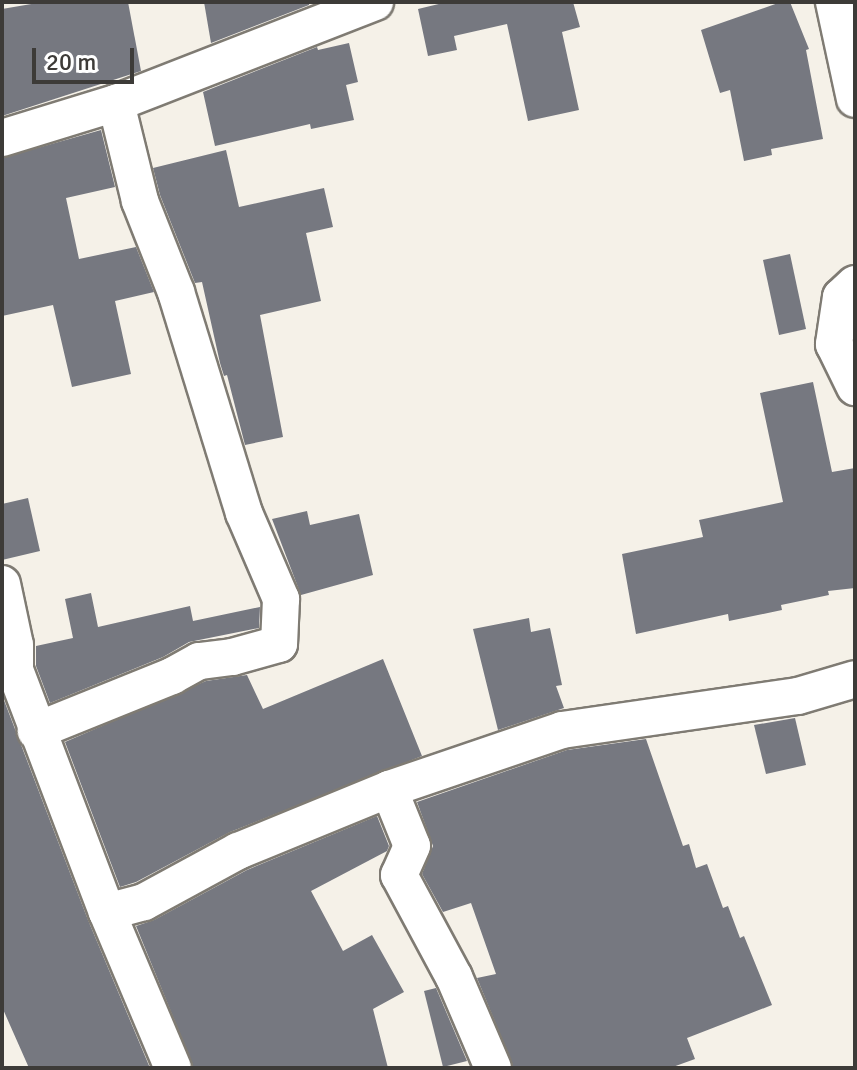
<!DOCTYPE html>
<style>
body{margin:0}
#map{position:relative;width:857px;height:1070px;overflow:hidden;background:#f5f1e8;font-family:Signika,sans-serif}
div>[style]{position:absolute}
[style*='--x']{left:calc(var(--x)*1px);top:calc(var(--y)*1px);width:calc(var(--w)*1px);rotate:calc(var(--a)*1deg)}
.building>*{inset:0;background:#767880}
.roads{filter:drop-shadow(2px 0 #7f7b73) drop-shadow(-2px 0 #7f7b73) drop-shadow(0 2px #7f7b73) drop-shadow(0 -2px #7f7b73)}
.street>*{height:36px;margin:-18px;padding:0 18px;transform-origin:18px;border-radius:18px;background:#fff}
span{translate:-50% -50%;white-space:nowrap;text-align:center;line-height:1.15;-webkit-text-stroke:8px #fff;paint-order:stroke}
.frame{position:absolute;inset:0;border:4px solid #3d3b38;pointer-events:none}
.scale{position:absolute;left:32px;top:48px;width:102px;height:36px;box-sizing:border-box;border:4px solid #3d3b38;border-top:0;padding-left:10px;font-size:24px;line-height:28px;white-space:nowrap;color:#3d3b38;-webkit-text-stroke:6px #fff;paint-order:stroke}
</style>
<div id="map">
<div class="building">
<i style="clip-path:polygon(43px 2px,128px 2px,141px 71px,2px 116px,2px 9px)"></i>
<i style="clip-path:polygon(204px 2px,309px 2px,309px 5px,211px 43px)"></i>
<i style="clip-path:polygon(447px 2px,573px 2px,580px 27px,562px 32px,579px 110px,528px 121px,507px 24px,454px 36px,457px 50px,428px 56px,418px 9px)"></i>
<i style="clip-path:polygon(781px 2px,790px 2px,809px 49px,806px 50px,823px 139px,771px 149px,772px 155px,744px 161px,730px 90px,720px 93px,701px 30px)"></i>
<i style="clip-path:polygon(349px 43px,358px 82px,346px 85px,354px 120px,311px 129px,310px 124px,215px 146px,203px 92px,317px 47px,318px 50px)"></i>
<i style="clip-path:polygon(101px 130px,115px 187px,66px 198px,79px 259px,136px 247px,154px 292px,115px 301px,131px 374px,72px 387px,53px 305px,2px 316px,2px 158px)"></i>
<i style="clip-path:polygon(226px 150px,239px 207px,324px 188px,333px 227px,306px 233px,321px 301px,260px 315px,283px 437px,245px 445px,227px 375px,224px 376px,220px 363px,202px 282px,195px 283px,160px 195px,153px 168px)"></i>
<i style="clip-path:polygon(790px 254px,806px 329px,779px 335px,763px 260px)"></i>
<i style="clip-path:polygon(813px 382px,832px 472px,855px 468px,855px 588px,828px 591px,829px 595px,781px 605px,782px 610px,729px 621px,728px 614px,636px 634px,622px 554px,703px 537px,699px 520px,783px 502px,760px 393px)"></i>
<i style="clip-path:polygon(28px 498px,40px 551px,2px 560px,2px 504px)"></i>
<i style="clip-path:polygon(307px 511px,310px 525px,359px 514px,373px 575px,301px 595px,272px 519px)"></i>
<i style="clip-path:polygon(91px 593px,98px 627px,190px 606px,193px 621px,260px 607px,259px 628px,189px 642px,163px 657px,50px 703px,36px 666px,36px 646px,73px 638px,65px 599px)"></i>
<i style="clip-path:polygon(529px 618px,531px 632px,550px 628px,562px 685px,556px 686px,564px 708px,498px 730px,473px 629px)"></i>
<i style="clip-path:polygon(383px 659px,422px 756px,230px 832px,136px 882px,120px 887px,65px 742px,206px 681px,247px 675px,263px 709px)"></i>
<i style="clip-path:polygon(2px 695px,88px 920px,150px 1068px,29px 1068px,2px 1007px)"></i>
<i style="clip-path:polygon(795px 718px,806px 765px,766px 774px,754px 725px)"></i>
<i style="clip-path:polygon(646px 739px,683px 846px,689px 844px,696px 868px,707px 864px,723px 908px,728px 906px,740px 938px,744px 936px,772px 1005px,687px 1038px,695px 1059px,670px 1068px,514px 1068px,477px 978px,496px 974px,471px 903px,443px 912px,422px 874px,433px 846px,417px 802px,567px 750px)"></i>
<i style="clip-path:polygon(377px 816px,389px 846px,387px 851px,311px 891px,343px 951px,372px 935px,404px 992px,373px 1009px,388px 1068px,194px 1068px,136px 926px,154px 920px,247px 870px)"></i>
<i style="clip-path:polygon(436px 988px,467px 1061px,443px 1067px,424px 991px)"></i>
</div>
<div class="roads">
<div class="street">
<i style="--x:834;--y:2;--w:99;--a:77.8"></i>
<i style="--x:116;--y:103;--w:278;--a:-21.3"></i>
<i style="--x:2;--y:138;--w:119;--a:-17.1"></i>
<i style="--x:116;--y:103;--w:101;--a:76.2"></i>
<i style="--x:140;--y:201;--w:98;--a:68.4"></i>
<i style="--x:176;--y:292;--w:231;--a:72.9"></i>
<i style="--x:244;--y:513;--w:94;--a:66.7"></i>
<i style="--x:281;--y:599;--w:45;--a:92.5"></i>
<i style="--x:279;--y:644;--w:49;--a:164.5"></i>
<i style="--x:232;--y:657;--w:33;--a:173"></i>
<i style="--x:199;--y:661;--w:31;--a:151"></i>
<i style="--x:172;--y:676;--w:147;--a:158"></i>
<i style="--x:855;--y:284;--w:19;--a:137"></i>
<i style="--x:841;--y:297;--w:48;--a:98.5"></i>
<i style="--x:834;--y:344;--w:48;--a:64"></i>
<i style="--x:2;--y:584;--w:62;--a:78"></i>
<i style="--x:15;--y:645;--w:25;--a:90"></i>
<i style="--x:2;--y:671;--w:13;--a:-4"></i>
<i style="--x:15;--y:670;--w:259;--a:69.2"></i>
<i style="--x:107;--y:912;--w:38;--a:-15"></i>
<i style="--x:144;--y:902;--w:107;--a:-28.5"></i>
<i style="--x:238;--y:851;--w:163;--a:-22.3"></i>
<i style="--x:389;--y:789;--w:183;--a:-18.8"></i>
<i style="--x:562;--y:730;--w:238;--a:-8.2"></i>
<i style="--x:798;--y:696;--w:59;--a:-16.6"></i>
<i style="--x:389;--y:789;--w:61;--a:68"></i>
<i style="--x:412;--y:846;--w:32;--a:114"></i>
<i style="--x:399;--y:875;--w:116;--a:61.7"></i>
<i style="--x:454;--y:977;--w:99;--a:66.8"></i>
<i style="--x:107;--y:912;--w:169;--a:67.1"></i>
</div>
</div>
<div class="frame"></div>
<div class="scale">20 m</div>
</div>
